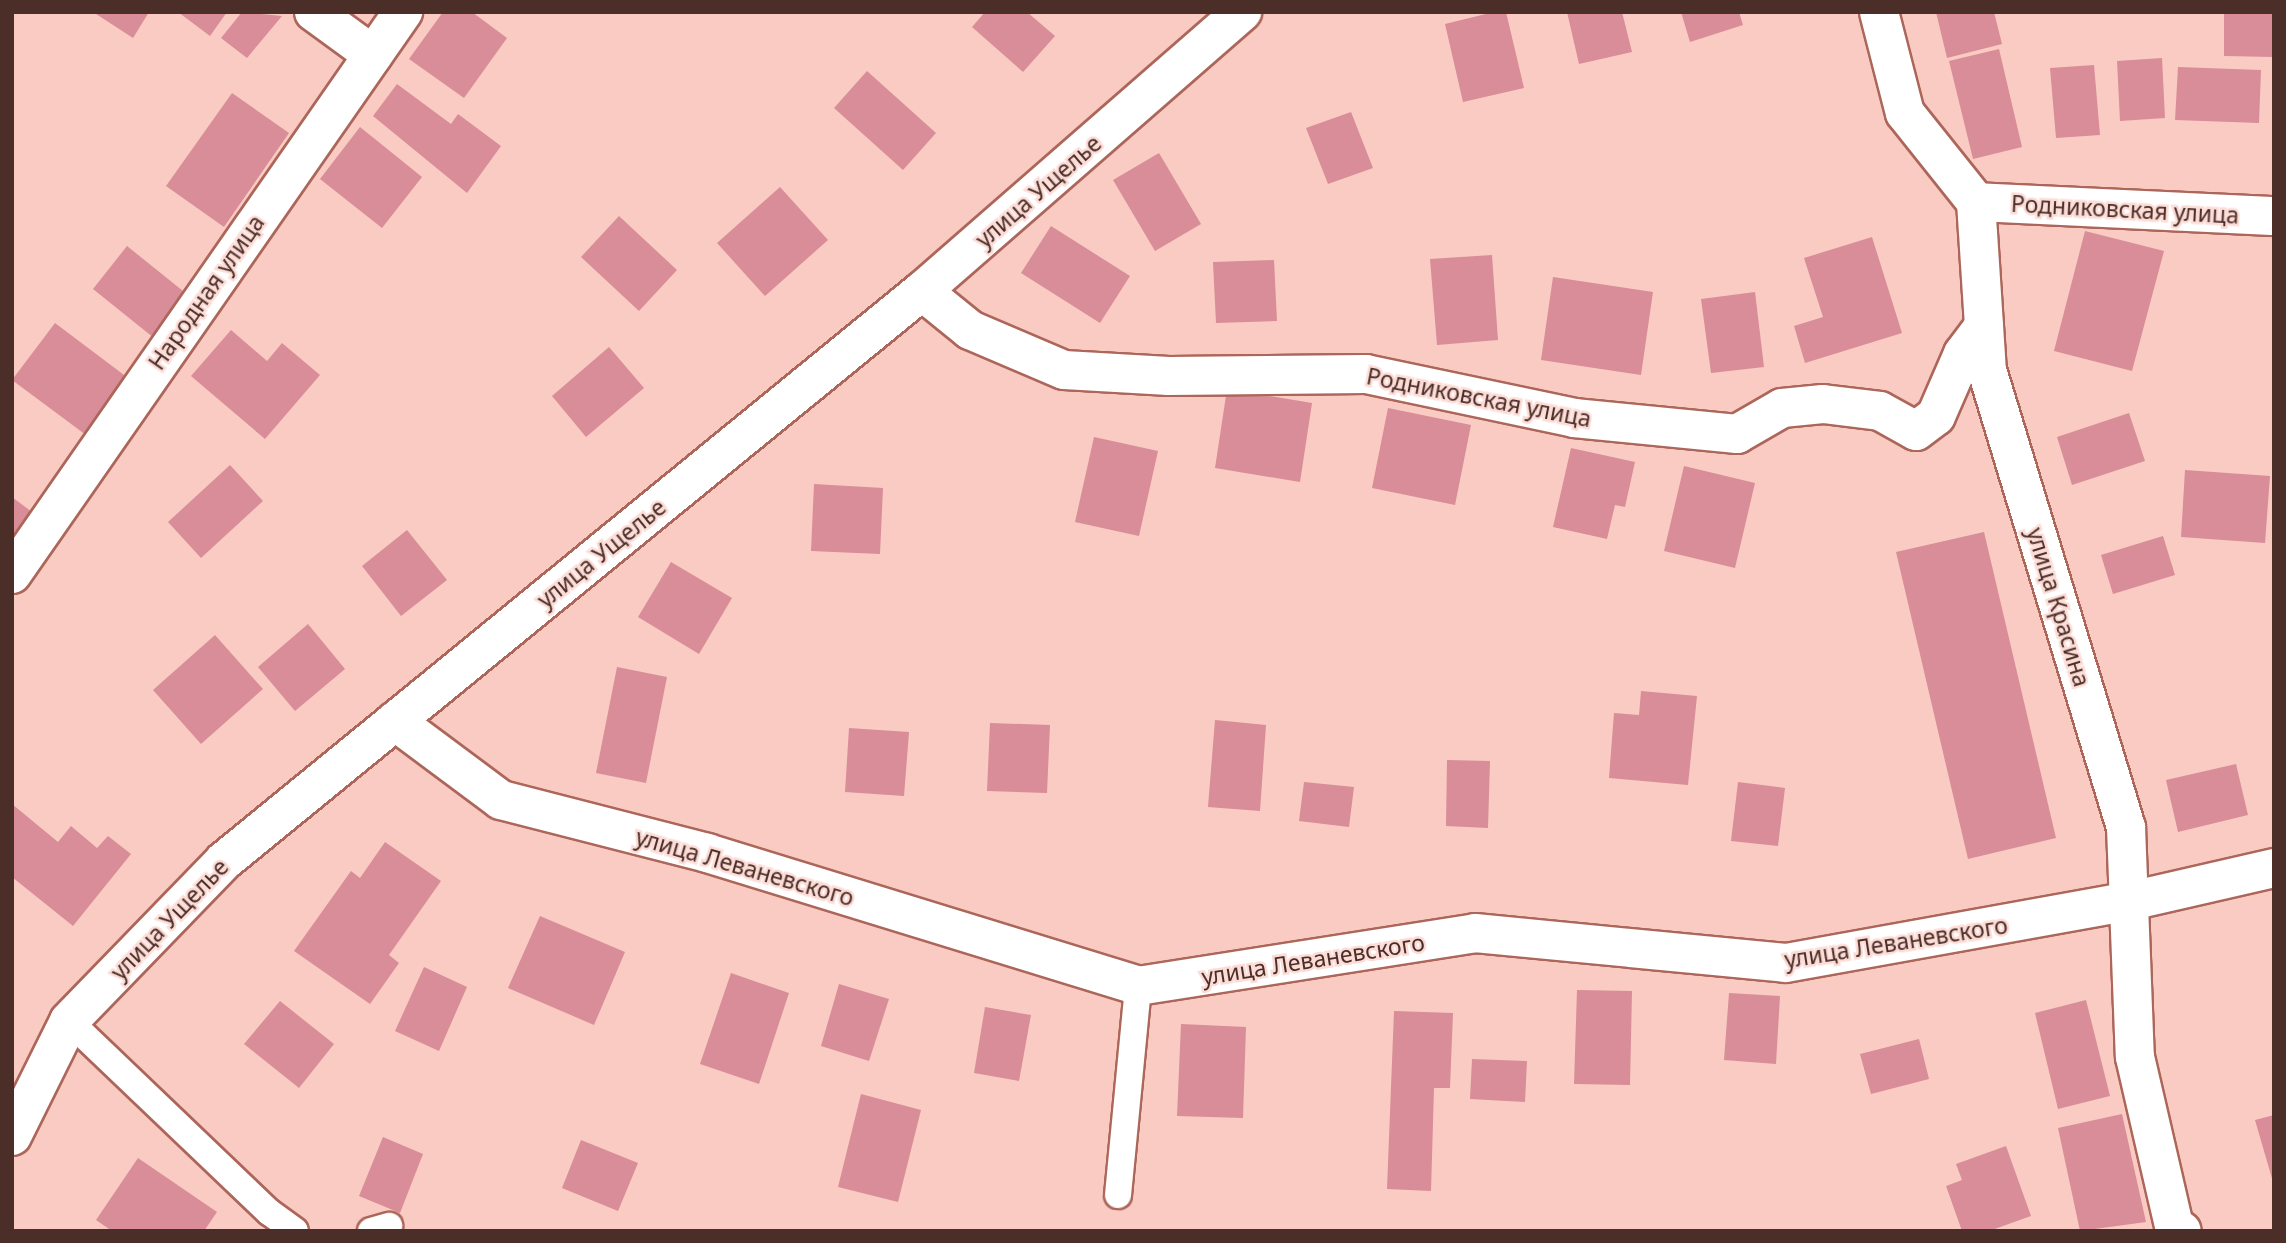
<!DOCTYPE html>
<meta charset="utf-8">
<style>
body{margin:0}
#map{position:relative;width:2286px;height:1243px;overflow:hidden;background:#facbc2;font-family:"Noto Sans",sans-serif}
div>[style]{position:absolute}
[style*='--x']{left:calc(var(--x)*1px);top:calc(var(--y)*1px);width:calc(var(--w)*1px);rotate:calc(var(--a)*1deg)}
.building>*{inset:0;background:#d88d98}
.roads{filter:drop-shadow(2px 0 #ac665a) drop-shadow(-2px 0 #ac665a) drop-shadow(0 2px #ac665a) drop-shadow(0 -2px #ac665a)}
.service>*{height:26px;margin:-13px;padding:0 13px;transform-origin:13px;border-radius:13px;background:#fff}
.minor>*{height:38px;margin:-19px;padding:0 19px;transform-origin:19px;border-radius:19px;background:#fff}
span{translate:-50% -50%;white-space:nowrap;text-align:center;line-height:1.15;-webkit-text-stroke:5px #fcdcd6;paint-order:stroke}
.street-label{font-size:23px;color:#4c2e28}
.frame{position:absolute;inset:0;border:14px solid #4c2e28;pointer-events:none}
</style>
<div id="map">
<div class="building">
<i style="clip-path:polygon(93px 12px,149px 12px,133px 38px)"></i>
<i style="clip-path:polygon(178px 12px,227px 12px,210px 36px)"></i>
<i style="clip-path:polygon(242px 12px,282px 16px,247px 58px,221px 38px)"></i>
<i style="clip-path:polygon(443px 12px,472px 12px,507px 38px,464px 98px,409px 59px)"></i>
<i style="clip-path:polygon(985px 12px,1027px 12px,1055px 36px,1023px 72px,972px 27px)"></i>
<i style="clip-path:polygon(1494px 12px,1506px 12px,1524px 88px,1463px 102px,1445px 24px)"></i>
<i style="clip-path:polygon(1567px 12px,1622px 12px,1632px 52px,1579px 64px)"></i>
<i style="clip-path:polygon(1681px 12px,1739px 12px,1743px 25px,1690px 42px)"></i>
<i style="clip-path:polygon(1936px 12px,1994px 12px,2002px 44px,1947px 58px)"></i>
<i style="clip-path:polygon(2224px 12px,2274px 12px,2274px 57px,2224px 56px)"></i>
<i style="clip-path:polygon(1999px 49px,2022px 147px,1973px 159px,1949px 61px)"></i>
<i style="clip-path:polygon(2162px 58px,2165px 118px,2120px 121px,2117px 61px)"></i>
<i style="clip-path:polygon(2094px 65px,2100px 135px,2056px 138px,2050px 68px)"></i>
<i style="clip-path:polygon(2178px 67px,2261px 70px,2259px 123px,2175px 120px)"></i>
<i style="clip-path:polygon(867px 71px,936px 133px,903px 170px,834px 108px)"></i>
<i style="clip-path:polygon(397px 84px,451px 124px,458px 114px,501px 146px,467px 193px,373px 116px)"></i>
<i style="clip-path:polygon(232px 93px,289px 133px,224px 227px,166px 186px)"></i>
<i style="clip-path:polygon(1351px 112px,1373px 168px,1328px 184px,1306px 128px)"></i>
<i style="clip-path:polygon(360px 127px,422px 177px,382px 228px,320px 179px)"></i>
<i style="clip-path:polygon(1159px 153px,1201px 224px,1155px 251px,1113px 180px)"></i>
<i style="clip-path:polygon(780px 187px,828px 240px,765px 296px,717px 243px)"></i>
<i style="clip-path:polygon(619px 216px,677px 270px,639px 311px,581px 257px)"></i>
<i style="clip-path:polygon(1051px 226px,1130px 276px,1100px 323px,1021px 273px)"></i>
<i style="clip-path:polygon(2085px 231px,2164px 251px,2132px 371px,2054px 351px)"></i>
<i style="clip-path:polygon(1872px 237px,1902px 333px,1805px 363px,1794px 326px,1823px 317px,1804px 258px)"></i>
<i style="clip-path:polygon(127px 246px,188px 295px,154px 338px,93px 289px)"></i>
<i style="clip-path:polygon(1492px 255px,1498px 340px,1437px 345px,1430px 259px)"></i>
<i style="clip-path:polygon(1274px 260px,1277px 321px,1216px 323px,1213px 262px)"></i>
<i style="clip-path:polygon(1553px 277px,1653px 292px,1641px 375px,1541px 360px)"></i>
<i style="clip-path:polygon(1755px 292px,1764px 367px,1711px 373px,1701px 299px)"></i>
<i style="clip-path:polygon(55px 323px,128px 378px,86px 435px,12px 380px)"></i>
<i style="clip-path:polygon(231px 330px,267px 361px,282px 343px,320px 375px,265px 439px,191px 376px)"></i>
<i style="clip-path:polygon(609px 347px,644px 388px,586px 437px,552px 396px)"></i>
<i style="clip-path:polygon(1227px 389px,1312px 403px,1300px 482px,1215px 468px)"></i>
<i style="clip-path:polygon(1388px 408px,1471px 425px,1455px 505px,1372px 488px)"></i>
<i style="clip-path:polygon(2129px 413px,2145px 461px,2072px 485px,2057px 437px)"></i>
<i style="clip-path:polygon(1094px 437px,1158px 451px,1139px 536px,1075px 522px)"></i>
<i style="clip-path:polygon(1571px 448px,1635px 462px,1625px 507px,1615px 505px,1607px 539px,1553px 527px)"></i>
<i style="clip-path:polygon(230px 465px,263px 501px,201px 558px,168px 522px)"></i>
<i style="clip-path:polygon(1684px 466px,1755px 483px,1735px 568px,1664px 551px)"></i>
<i style="clip-path:polygon(2185px 470px,2270px 476px,2265px 543px,2181px 537px)"></i>
<i style="clip-path:polygon(814px 484px,883px 488px,880px 554px,811px 551px)"></i>
<i style="clip-path:polygon(12px 497px,36px 515px,12px 547px)"></i>
<i style="clip-path:polygon(407px 530px,447px 580px,401px 616px,362px 566px)"></i>
<i style="clip-path:polygon(1984px 532px,2056px 838px,1968px 859px,1896px 552px)"></i>
<i style="clip-path:polygon(2163px 536px,2175px 575px,2113px 594px,2101px 555px)"></i>
<i style="clip-path:polygon(671px 562px,732px 598px,699px 654px,638px 617px)"></i>
<i style="clip-path:polygon(308px 624px,345px 669px,295px 711px,258px 667px)"></i>
<i style="clip-path:polygon(215px 635px,263px 689px,201px 744px,153px 690px)"></i>
<i style="clip-path:polygon(617px 667px,667px 677px,646px 783px,596px 773px)"></i>
<i style="clip-path:polygon(1641px 691px,1697px 696px,1688px 785px,1609px 778px,1614px 713px,1639px 715px)"></i>
<i style="clip-path:polygon(1215px 720px,1266px 725px,1260px 811px,1208px 807px)"></i>
<i style="clip-path:polygon(990px 723px,1050px 725px,1047px 793px,987px 791px)"></i>
<i style="clip-path:polygon(849px 728px,909px 732px,904px 796px,845px 792px)"></i>
<i style="clip-path:polygon(1447px 760px,1490px 761px,1488px 828px,1446px 826px)"></i>
<i style="clip-path:polygon(2236px 764px,2248px 815px,2178px 832px,2166px 780px)"></i>
<i style="clip-path:polygon(1304px 782px,1354px 787px,1349px 827px,1299px 821px)"></i>
<i style="clip-path:polygon(1738px 782px,1785px 788px,1778px 846px,1731px 841px)"></i>
<i style="clip-path:polygon(12px 804px,58px 842px,71px 826px,97px 848px,108px 836px,131px 854px,73px 926px,12px 877px)"></i>
<i style="clip-path:polygon(385px 842px,441px 881px,389px 955px,399px 963px,370px 1004px,294px 951px,351px 871px,360px 878px)"></i>
<i style="clip-path:polygon(540px 916px,625px 952px,594px 1025px,508px 988px)"></i>
<i style="clip-path:polygon(424px 967px,467px 987px,439px 1051px,395px 1031px)"></i>
<i style="clip-path:polygon(731px 973px,789px 993px,759px 1084px,700px 1064px)"></i>
<i style="clip-path:polygon(839px 984px,889px 999px,869px 1061px,821px 1046px)"></i>
<i style="clip-path:polygon(1577px 990px,1632px 991px,1630px 1085px,1574px 1084px)"></i>
<i style="clip-path:polygon(1729px 993px,1780px 996px,1776px 1064px,1724px 1060px)"></i>
<i style="clip-path:polygon(2086px 1000px,2110px 1096px,2058px 1109px,2035px 1013px)"></i>
<i style="clip-path:polygon(280px 1001px,334px 1044px,299px 1088px,244px 1044px)"></i>
<i style="clip-path:polygon(985px 1007px,1031px 1015px,1019px 1081px,974px 1073px)"></i>
<i style="clip-path:polygon(1394px 1011px,1453px 1013px,1450px 1088px,1434px 1088px,1431px 1191px,1387px 1189px)"></i>
<i style="clip-path:polygon(1181px 1024px,1246px 1027px,1243px 1118px,1177px 1116px)"></i>
<i style="clip-path:polygon(1919px 1039px,1929px 1079px,1871px 1094px,1860px 1054px)"></i>
<i style="clip-path:polygon(1472px 1059px,1527px 1061px,1525px 1102px,1470px 1099px)"></i>
<i style="clip-path:polygon(861px 1094px,921px 1110px,898px 1202px,838px 1187px)"></i>
<i style="clip-path:polygon(2122px 1114px,2146px 1222px,2080px 1231px,2058px 1128px)"></i>
<i style="clip-path:polygon(2274px 1115px,2274px 1181px,2273px 1182px,2255px 1120px)"></i>
<i style="clip-path:polygon(383px 1137px,423px 1154px,400px 1213px,359px 1196px)"></i>
<i style="clip-path:polygon(581px 1140px,638px 1163px,618px 1211px,562px 1188px)"></i>
<i style="clip-path:polygon(2006px 1146px,2031px 1216px,1989px 1231px,1962px 1231px,1946px 1186px,1962px 1180px,1956px 1164px)"></i>
<i style="clip-path:polygon(138px 1158px,217px 1212px,204px 1231px,112px 1231px,96px 1220px)"></i>
</div>
<div class="roads">
<div class="service">
<i style="--x:69;--y:1021;--w:277;--a:43.7"></i>
<i style="--x:269;--y:1212;--w:32;--a:36"></i>
<i style="--x:1118;--y:1195;--w:210;--a:-84.5"></i>
<i style="--x:371;--y:1231;--w:19;--a:-16"></i>
</div>
<div class="minor">
<i style="--x:314;--y:12;--w:73;--a:36.1"></i>
<i style="--x:1879;--y:12;--w:104;--a:75.6"></i>
<i style="--x:1905;--y:113;--w:114;--a:51.4"></i>
<i style="--x:1976;--y:202;--w:168;--a:86.3"></i>
<i style="--x:1987;--y:370;--w:478;--a:73.1"></i>
<i style="--x:2126;--y:827;--w:230;--a:87.8"></i>
<i style="--x:2135;--y:1057;--w:173;--a:77"></i>
<i style="--x:2174;--y:1226;--w:9;--a:32"></i>
<i style="--x:1976;--y:202;--w:298;--a:2.7"></i>
<i style="--x:922;--y:291;--w:62;--a:39.1"></i>
<i style="--x:970;--y:330;--w:102;--a:23.1"></i>
<i style="--x:1064;--y:370;--w:105;--a:3.3"></i>
<i style="--x:1169;--y:376;--w:197;--a:-0.6"></i>
<i style="--x:1366;--y:374;--w:213;--a:11.9"></i>
<i style="--x:1574;--y:418;--w:164;--a:5.6"></i>
<i style="--x:1737;--y:434;--w:52;--a:-30"></i>
<i style="--x:1782;--y:408;--w:41;--a:-5.6"></i>
<i style="--x:1823;--y:404;--w:57;--a:7"></i>
<i style="--x:1880;--y:411;--w:41;--a:29.1"></i>
<i style="--x:1916;--y:431;--w:25;--a:-37"></i>
<i style="--x:1936;--y:416;--w:68;--a:-66.5"></i>
<i style="--x:1963;--y:354;--w:35;--a:-53"></i>
<i style="--x:12;--y:574;--w:685;--a:-55.17"></i>
<i style="--x:395;--y:721;--w:132;--a:36.7"></i>
<i style="--x:501;--y:800;--w:213;--a:14.4"></i>
<i style="--x:707;--y:853;--w:451;--a:17.1"></i>
<i style="--x:1138;--y:986;--w:341;--a:-8.9"></i>
<i style="--x:1475;--y:933;--w:312;--a:5.5"></i>
<i style="--x:1786;--y:963;--w:345;--a:-10.2"></i>
<i style="--x:2126;--y:902;--w:152;--a:-12.9"></i>
<i style="--x:12;--y:1136;--w:128;--a:-63.6"></i>
<i style="--x:69;--y:1021;--w:223;--a:-45.9"></i>
<i style="--x:224;--y:861;--w:901;--a:-39.24"></i>
<i style="--x:922;--y:291;--w:425;--a:-41.1"></i>
</div>
</div>
<div class="street-label">
<span style="left:1038px;top:191px;rotate:-41deg">улица Ущелье</span>
<span style="left:2125px;top:209px;rotate:3deg">Родниковская улица</span>
<span style="left:206px;top:292px;rotate:-55deg">Народная улица</span>
<span style="left:1479px;top:397px;rotate:11deg">Родниковская улица</span>
<span style="left:601px;top:553px;rotate:-39deg">улица Ущелье</span>
<span style="left:2059px;top:607px;rotate:73deg">улица Красина</span>
<span style="left:745px;top:867px;rotate:16deg">улица Леваневского</span>
<span style="left:169px;top:919px;rotate:-46deg">улица Ущелье</span>
<span style="left:1896px;top:942px;rotate:-9deg">улица Леваневского</span>
<span style="left:1313px;top:959px;rotate:-9deg">улица Леваневского</span>
</div>
<div class="frame"></div>
</div>
